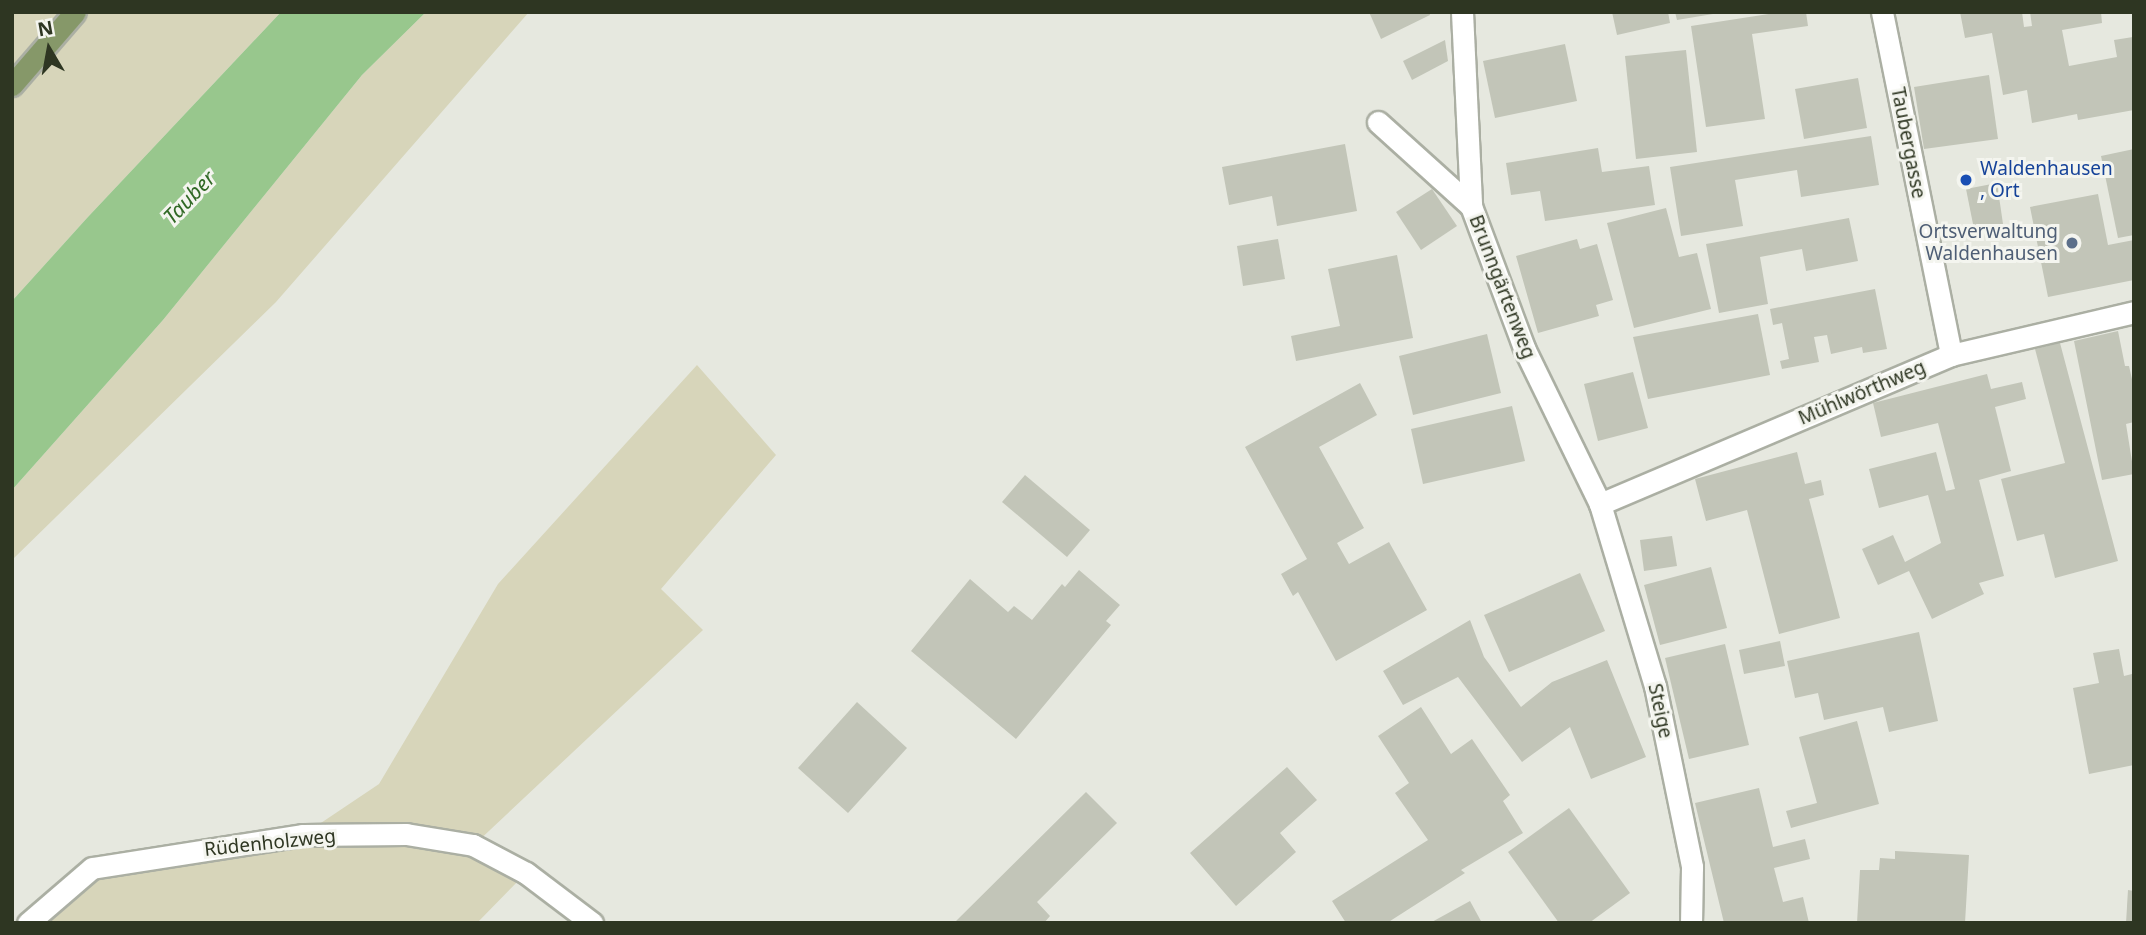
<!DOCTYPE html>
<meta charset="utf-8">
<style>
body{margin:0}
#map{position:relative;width:2146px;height:935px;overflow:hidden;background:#e6e8df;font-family:"Noto Sans",sans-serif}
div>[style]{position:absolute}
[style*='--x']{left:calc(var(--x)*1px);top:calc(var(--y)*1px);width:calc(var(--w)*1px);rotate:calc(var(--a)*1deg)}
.green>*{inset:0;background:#d7d5ba}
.water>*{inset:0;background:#98c78d}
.building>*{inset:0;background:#c2c5b8}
.roads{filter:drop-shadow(2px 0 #abafa3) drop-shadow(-2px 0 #abafa3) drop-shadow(0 2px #abafa3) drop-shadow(0 -2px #abafa3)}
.minor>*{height:21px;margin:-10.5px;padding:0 10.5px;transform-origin:10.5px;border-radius:10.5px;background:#fff}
.major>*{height:21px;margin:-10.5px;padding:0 10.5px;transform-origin:10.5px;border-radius:10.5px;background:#869869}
.dots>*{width:19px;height:19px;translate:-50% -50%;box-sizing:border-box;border:4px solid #f4f5ef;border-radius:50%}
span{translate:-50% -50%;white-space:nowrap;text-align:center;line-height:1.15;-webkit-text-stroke:6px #f4f5ef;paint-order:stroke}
.street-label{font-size:19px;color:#2e3622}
.transit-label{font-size:19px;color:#164399}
.left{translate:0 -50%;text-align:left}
.service-label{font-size:19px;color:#4e5e75}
.right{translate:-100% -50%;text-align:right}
.water-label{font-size:21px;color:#316925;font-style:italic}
.frame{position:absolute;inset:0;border:14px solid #2e3622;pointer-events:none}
.north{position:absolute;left:14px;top:14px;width:70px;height:70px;-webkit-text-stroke:5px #f4f5ef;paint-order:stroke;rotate:350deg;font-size:19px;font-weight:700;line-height:28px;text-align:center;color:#2e3622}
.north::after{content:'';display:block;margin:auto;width:24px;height:32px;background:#2e3622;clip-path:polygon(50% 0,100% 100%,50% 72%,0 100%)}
</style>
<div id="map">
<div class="green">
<i style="clip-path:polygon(12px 12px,281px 12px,87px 218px,12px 301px)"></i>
<i style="clip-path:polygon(426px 12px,529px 12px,276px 302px,12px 560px,12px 490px,163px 320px,362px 75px)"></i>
<i style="clip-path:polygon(697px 365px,776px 455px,661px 589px,703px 630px,474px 845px,526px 873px,477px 923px,28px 923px,92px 868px,303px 835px,379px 784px,498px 584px)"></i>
</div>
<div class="water">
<i style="clip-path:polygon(281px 12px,426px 12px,362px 75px,163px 320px,12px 490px,12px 301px,87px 218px)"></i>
</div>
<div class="building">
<i style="clip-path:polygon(1369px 12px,1429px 12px,1430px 15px,1381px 39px)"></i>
<i style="clip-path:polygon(1612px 12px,1668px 12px,1670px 23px,1617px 35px)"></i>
<i style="clip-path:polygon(1675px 12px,1713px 12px,1713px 14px,1677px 20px)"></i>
<i style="clip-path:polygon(1782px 12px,1806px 12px,1808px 26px,1752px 34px,1765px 119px,1706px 127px,1691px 26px)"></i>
<i style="clip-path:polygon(1960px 12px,2022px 12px,2024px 27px,2032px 26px,2030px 12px,2101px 12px,2102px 23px,2062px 30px,2069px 66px,2117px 57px,2114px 40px,2133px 37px,2134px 110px,2078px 120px,2077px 114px,2032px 123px,2027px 90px,2003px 95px,1992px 33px,1965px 38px)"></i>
<i style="clip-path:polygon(1445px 40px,1448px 61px,1412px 80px,1403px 61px)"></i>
<i style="clip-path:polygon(1565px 44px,1577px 101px,1495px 118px,1483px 61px)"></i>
<i style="clip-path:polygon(1686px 50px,1697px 152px,1636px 159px,1625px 56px)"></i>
<i style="clip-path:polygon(1989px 75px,1998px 139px,1924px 149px,1914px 87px)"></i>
<i style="clip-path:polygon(1858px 78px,1867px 128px,1804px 139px,1795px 89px)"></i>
<i style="clip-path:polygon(1871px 136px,1879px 185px,1801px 197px,1797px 170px,1735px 180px,1743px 226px,1681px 236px,1670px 167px)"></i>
<i style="clip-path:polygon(1345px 144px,1357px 211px,1277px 226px,1272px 196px,1229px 205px,1222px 167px)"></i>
<i style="clip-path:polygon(1598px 148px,1602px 172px,1649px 166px,1655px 205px,1545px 221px,1540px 191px,1511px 195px,1506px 163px)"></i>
<i style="clip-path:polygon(2134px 149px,2134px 235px,2118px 238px,2101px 156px)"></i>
<i style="clip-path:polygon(1997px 183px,2003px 224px,1974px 229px,1966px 189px)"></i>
<i style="clip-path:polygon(1432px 189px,1457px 226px,1421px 250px,1396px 212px)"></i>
<i style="clip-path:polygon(2098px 194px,2108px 245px,2134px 240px,2134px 280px,2048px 297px,2030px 207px)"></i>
<i style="clip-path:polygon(1666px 208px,1679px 257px,1697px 253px,1711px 309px,1634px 328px,1607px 223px)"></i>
<i style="clip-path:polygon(1849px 218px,1858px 261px,1806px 271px,1802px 249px,1760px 257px,1768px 304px,1719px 313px,1706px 244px)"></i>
<i style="clip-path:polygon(1278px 239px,1285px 279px,1243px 286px,1237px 246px)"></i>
<i style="clip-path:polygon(1577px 239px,1580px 249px,1597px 244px,1613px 300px,1596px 305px,1599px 316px,1538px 333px,1516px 256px)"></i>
<i style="clip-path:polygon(1397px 255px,1413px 338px,1296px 361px,1291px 336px,1340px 326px,1328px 269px)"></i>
<i style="clip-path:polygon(1875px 289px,1887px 349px,1863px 353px,1862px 347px,1831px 354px,1827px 335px,1814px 337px,1819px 362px,1782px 369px,1780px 361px,1789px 359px,1782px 323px,1773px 325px,1770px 309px)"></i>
<i style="clip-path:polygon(1758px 314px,1770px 375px,1648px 399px,1633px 337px)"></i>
<i style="clip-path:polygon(2118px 331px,2125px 366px,2129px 366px,2134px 388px,2134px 422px,2126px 424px,2134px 474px,2102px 480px,2074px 341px)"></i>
<i style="clip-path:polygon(1487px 334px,1501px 393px,1413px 415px,1399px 356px)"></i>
<i style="clip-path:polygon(2060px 343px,2118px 561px,2055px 578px,2044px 534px,2017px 541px,2001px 479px,2065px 463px,2035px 349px)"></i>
<i style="clip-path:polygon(1633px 372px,1648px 428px,1598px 441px,1584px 384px)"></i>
<i style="clip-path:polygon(1987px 374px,1991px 389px,2022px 382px,2026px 399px,1995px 407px,2011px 471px,1979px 480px,2004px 576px,1979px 583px,1984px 594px,1932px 619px,1909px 571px,1878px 585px,1862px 549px,1893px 535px,1905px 562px,1941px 543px,1928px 495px,1879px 508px,1869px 469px,1936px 452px,1946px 491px,1955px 489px,1938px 423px,1881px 437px,1873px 403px)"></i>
<i style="clip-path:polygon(1360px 383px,1377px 415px,1319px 447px,1364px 528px,1337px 543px,1349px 564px,1389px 542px,1427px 610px,1336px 661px,1298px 592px,1293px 596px,1281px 574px,1307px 559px,1245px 447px)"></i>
<i style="clip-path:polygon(1512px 406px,1525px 461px,1423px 484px,1411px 429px)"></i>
<i style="clip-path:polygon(1797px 452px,1805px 484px,1821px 480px,1824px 495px,1809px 499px,1840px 618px,1779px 634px,1747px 510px,1706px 521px,1695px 479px)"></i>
<i style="clip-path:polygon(1025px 475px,1090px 530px,1067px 557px,1002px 502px)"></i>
<i style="clip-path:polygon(1672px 536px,1677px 566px,1644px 571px,1640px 540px)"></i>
<i style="clip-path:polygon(1711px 567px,1727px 628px,1660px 645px,1644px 585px)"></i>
<i style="clip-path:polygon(1079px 570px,1120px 605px,1106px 621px,1111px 625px,1016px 739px,911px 651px,970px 579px,1008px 612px,1014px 606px,1032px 620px,1062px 584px,1065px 587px)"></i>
<i style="clip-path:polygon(1580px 573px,1605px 631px,1509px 672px,1484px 615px)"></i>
<i style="clip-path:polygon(1470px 620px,1484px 657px,1521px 707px,1552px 682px,1607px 660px,1646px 757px,1591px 779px,1570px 727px,1522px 762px,1458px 677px,1403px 705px,1383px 671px)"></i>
<i style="clip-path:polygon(1919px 632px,1938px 721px,1889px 732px,1883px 707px,1824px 720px,1818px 693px,1795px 698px,1787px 661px)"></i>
<i style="clip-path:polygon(1780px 641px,1785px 666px,1744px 674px,1739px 650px)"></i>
<i style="clip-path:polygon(1725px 644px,1749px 745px,1689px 759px,1665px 658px)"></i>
<i style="clip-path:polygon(2119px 649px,2124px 676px,2132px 674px,2134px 681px,2134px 765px,2089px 774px,2073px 688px,2099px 683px,2093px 653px)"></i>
<i style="clip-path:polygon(857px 702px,907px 748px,848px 813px,798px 768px)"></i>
<i style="clip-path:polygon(1421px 707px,1451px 754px,1472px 739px,1510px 795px,1503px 801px,1523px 833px,1461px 870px,1465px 873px,1387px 923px,1346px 923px,1332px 901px,1428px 840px,1395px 793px,1409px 783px,1378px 736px)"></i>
<i style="clip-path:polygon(1857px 721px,1879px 804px,1791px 828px,1786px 811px,1817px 803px,1799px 737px)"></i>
<i style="clip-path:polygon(1287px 767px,1317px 800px,1280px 833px,1296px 852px,1236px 906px,1190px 853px)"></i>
<i style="clip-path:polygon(1759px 788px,1773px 847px,1805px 839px,1810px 859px,1774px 868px,1783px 902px,1803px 897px,1809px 923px,1724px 923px,1695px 803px)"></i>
<i style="clip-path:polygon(1086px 792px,1117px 823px,1037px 902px,1050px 916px,1044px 923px,954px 923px)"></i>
<i style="clip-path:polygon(1569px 808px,1630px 893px,1589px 923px,1559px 923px,1508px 852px)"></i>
<i style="clip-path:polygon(1895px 851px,1969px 855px,1965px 923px,1857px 923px,1860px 870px,1879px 870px,1880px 858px,1895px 859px)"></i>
<i style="clip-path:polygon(2128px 890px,2134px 891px,2134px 923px,2126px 923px)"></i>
<i style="clip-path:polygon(1470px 901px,1482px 923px,1430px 923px)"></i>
</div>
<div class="roads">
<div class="minor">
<i style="--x:1462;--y:12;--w:194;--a:87.3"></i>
<i style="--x:1471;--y:206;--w:152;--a:69.5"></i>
<i style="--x:1524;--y:348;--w:174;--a:64"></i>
<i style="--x:1600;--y:504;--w:190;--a:73.2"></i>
<i style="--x:1655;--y:686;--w:185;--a:78.4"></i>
<i style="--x:1692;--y:867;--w:56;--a:91"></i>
<i style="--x:1882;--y:12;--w:350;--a:78.6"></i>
<i style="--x:1378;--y:122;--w:125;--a:42.1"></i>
<i style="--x:1600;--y:504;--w:381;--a:-23"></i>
<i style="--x:1951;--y:355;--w:188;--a:-13.2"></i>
<i style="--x:28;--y:923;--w:84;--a:-40.7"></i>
<i style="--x:92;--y:868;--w:214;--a:-8.9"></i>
<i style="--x:303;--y:835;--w:103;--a:-0.6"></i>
<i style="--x:406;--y:834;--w:68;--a:9.3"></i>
<i style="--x:473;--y:845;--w:60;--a:27.8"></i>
<i style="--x:526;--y:873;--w:83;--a:37.1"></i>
</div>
<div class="major">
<i style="--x:12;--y:85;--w:96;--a:-49.2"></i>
</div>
</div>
<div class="dots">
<i style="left:1966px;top:180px;background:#1a4fb4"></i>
<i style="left:2072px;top:243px;background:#5c6f8a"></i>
</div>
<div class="street-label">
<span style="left:1908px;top:143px;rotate:79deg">Taubergasse</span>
<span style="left:1502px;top:287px;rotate:69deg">Brunngärtenweg</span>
<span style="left:1862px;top:393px;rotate:-23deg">Mühlwörthweg</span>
<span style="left:1660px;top:711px;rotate:78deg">Steige</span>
<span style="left:270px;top:843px;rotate:-6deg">Rüdenholzweg</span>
</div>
<div class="transit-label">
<span class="left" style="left:1980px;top:180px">Waldenhausen<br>, Ort</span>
</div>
<div class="service-label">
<span class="right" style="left:2058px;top:243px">Ortsverwaltung<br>Waldenhausen</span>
</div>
<div class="water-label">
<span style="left:189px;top:197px;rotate:-46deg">Tauber</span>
</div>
<div class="frame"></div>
<div class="north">N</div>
</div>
